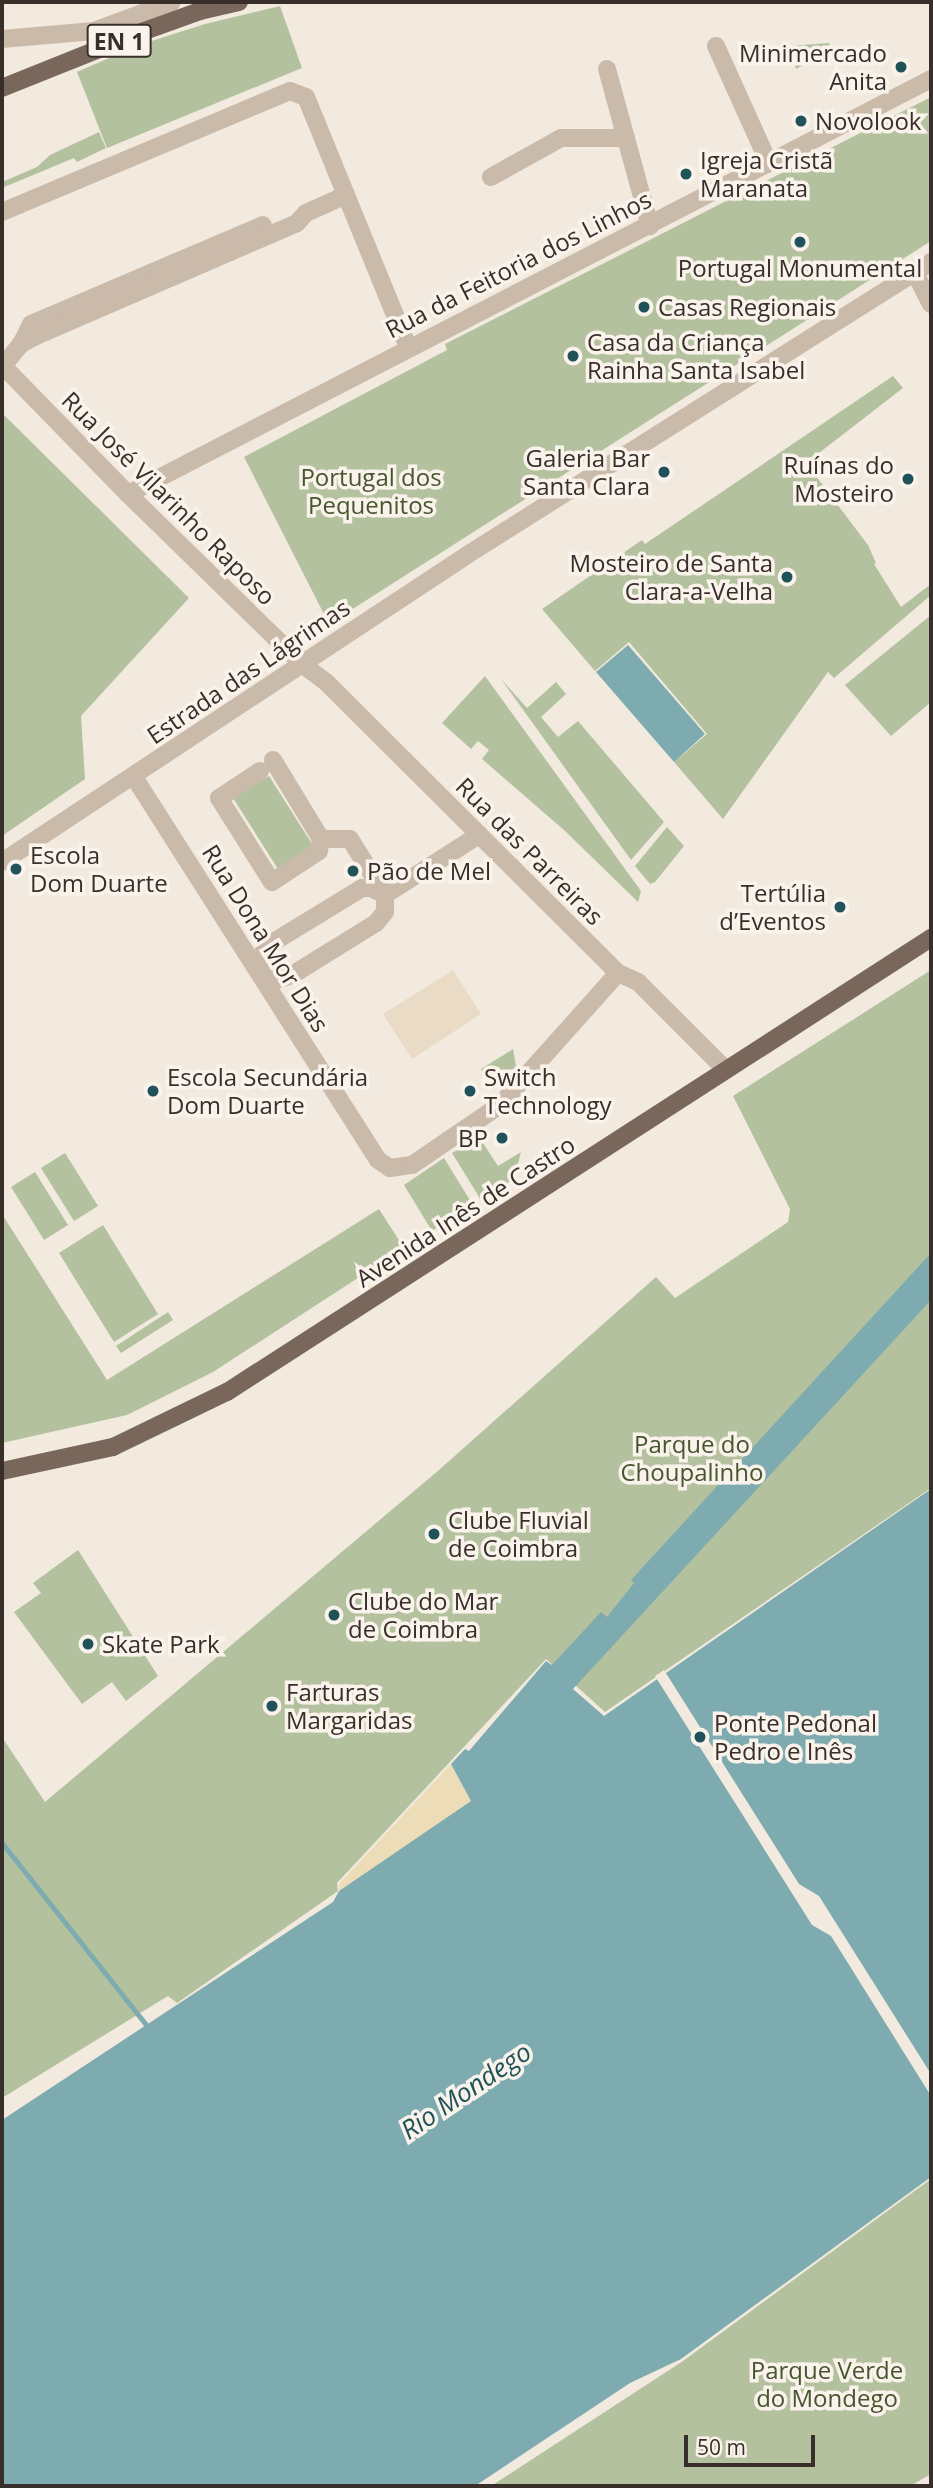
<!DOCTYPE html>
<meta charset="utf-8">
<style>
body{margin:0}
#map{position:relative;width:933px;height:2488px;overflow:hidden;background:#f2eadf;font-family:"Open Sans",sans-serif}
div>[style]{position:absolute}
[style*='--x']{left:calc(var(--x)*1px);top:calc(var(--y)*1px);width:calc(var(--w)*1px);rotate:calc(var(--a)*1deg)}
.green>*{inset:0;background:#b4c19f}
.sand>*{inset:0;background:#ecdcb7}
.plaza>*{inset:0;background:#eadbc6}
.water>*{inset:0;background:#7eabaf}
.pier>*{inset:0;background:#f2eadf}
.stream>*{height:5px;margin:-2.5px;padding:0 2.5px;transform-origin:2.5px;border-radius:2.5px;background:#7eabaf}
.minor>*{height:18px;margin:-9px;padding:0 9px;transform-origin:9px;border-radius:9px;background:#cabaaa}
.primary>*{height:18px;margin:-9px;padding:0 9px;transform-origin:9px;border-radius:9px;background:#79675b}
.dots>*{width:19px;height:19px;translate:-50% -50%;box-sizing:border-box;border:4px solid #faf3eb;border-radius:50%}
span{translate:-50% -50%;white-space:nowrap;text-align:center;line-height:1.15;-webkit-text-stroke:7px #faf3eb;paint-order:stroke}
.shield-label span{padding:2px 5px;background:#faf3eb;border:2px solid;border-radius:5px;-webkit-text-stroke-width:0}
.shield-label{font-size:23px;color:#382f2a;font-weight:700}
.poi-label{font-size:24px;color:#382f2a}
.right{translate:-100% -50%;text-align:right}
.left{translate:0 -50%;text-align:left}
.street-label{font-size:24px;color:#382f2a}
.park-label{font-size:24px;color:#46562e}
.water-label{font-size:26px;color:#205359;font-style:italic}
.frame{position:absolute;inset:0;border:4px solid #382f2a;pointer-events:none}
.scale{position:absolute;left:684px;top:2435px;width:131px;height:32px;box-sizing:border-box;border:4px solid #382f2a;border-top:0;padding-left:9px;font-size:21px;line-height:24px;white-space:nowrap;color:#382f2a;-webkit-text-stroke:5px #faf3eb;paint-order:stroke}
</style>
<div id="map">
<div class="green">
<i style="clip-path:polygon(280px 6px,302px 68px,107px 148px,77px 72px,139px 45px,205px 24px)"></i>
<i style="clip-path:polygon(829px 43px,831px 50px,796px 69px,790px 46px)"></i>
<i style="clip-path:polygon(931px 97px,931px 241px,329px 624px,244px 457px,447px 350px,445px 344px)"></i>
<i style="clip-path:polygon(99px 132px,106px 148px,77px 162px,74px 158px,2px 188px,2px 182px,37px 167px,50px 155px)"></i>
<i style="clip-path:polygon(893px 376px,903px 388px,806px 463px,868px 545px,876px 563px,874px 564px,901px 607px,931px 584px,931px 595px,834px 678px,828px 672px,723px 819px,674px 762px,707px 734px,629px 642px,595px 671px,542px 609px,642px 540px,645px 544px)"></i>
<i style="clip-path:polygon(2px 413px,189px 598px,81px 716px,85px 779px,2px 836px)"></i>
<i style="clip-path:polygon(931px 615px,931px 702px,891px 736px,845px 685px)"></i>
<i style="clip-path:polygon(485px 676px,641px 891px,638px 902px,564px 830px,482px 759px,489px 750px,478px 741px,471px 749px,442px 723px)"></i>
<i style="clip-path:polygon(501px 679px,527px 708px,556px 682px,566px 694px,541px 717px,558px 737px,578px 721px,664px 822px,631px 860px)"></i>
<i style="clip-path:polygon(269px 776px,314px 847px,278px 869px,233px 798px)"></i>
<i style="clip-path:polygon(667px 827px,684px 846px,655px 882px,650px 884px,635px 866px)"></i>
<i style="clip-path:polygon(931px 970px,931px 1488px,605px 1712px,546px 1659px,337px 1883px,338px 1891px,177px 2003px,168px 1996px,2px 2098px,2px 1737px,45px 1802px,439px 1470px,656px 1277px,675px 1298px,788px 1222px,790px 1209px,733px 1096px)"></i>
<i style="clip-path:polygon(513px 1049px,516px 1066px,494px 1089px,481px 1069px)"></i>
<i style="clip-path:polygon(479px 1137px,498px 1166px,521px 1152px,514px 1179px,481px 1200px,452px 1153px)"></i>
<i style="clip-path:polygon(65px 1153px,98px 1206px,74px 1221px,41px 1168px)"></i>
<i style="clip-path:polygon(444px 1158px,473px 1205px,432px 1231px,404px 1185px)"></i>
<i style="clip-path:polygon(35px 1172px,68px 1225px,44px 1240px,11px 1187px)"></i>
<i style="clip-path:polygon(379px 1209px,404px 1248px,213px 1372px,127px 1415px,2px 1443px,2px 1214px,107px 1380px)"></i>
<i style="clip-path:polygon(103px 1225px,158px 1314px,114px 1342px,59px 1253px)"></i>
<i style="clip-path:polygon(168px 1312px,173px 1320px,121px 1353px,116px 1346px)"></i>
<i style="clip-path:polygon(78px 1550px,158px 1676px,126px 1701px,112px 1682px,82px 1704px,14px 1612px,41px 1593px,33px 1583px)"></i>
<i style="clip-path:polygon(931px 2179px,931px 2474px,910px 2486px,491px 2486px,683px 2361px)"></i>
</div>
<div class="sand">
<i style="clip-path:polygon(451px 1764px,471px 1801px,339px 1891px,339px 1884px)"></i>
</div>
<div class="plaza">
<i style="clip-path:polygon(453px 970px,481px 1014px,412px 1059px,383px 1014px)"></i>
</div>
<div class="water">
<i style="clip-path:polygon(628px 645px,705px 734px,674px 762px,596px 672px)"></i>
<i style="clip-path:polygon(931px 1253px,931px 1300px,573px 1689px,604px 1716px,931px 1489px,931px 2177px,681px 2359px,630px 2383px,475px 2486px,2px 2486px,2px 2120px,333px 1902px,339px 1891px,471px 1801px,451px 1764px,465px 1749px,469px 1751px,546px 1661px,552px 1665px,601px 1612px,607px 1617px,634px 1583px,631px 1580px)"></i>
</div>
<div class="pier">
<i style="clip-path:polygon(664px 1670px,799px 1884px,819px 1896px,931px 2074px,931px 2096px,831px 1936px,812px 1925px,655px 1676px)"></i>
</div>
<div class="stream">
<i style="--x:2;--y:1843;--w:238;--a:51.6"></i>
</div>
<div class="minor">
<i style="--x:2;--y:39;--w:92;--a:-5"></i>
<i style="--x:94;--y:31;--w:83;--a:-20.4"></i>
<i style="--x:716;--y:46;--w:126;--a:65.7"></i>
<i style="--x:607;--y:69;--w:163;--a:74.7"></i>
<i style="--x:491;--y:177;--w:80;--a:-29.1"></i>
<i style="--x:561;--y:138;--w:65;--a:0"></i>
<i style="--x:2;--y:212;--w:312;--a:-22.8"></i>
<i style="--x:290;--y:91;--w:17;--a:21"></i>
<i style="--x:306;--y:97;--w:270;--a:67.8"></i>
<i style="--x:915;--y:273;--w:35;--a:63"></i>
<i style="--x:21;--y:344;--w:22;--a:-63"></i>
<i style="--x:31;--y:324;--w:252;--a:-23.1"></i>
<i style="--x:2;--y:365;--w:180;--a:45.7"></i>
<i style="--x:128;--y:494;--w:243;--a:44.3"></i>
<i style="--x:302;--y:664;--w:31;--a:37"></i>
<i style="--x:327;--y:683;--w:411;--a:44.9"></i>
<i style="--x:618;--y:973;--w:22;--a:24"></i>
<i style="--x:638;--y:982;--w:124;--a:45"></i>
<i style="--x:3;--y:366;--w:28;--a:-51"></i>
<i style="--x:21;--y:344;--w:17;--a:-28"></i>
<i style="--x:36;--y:336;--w:284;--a:-23.4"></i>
<i style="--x:297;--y:223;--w:13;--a:-48"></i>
<i style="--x:306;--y:213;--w:44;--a:-24.2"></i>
<i style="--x:128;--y:494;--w:904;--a:-27.33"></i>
<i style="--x:273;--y:760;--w:92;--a:58.7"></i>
<i style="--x:321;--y:839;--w:29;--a:0"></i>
<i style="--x:350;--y:839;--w:66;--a:58"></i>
<i style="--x:260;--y:771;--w:49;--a:146.6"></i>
<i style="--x:219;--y:798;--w:99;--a:57.8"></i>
<i style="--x:272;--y:882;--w:56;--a:-33.4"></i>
<i style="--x:319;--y:851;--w:12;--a:-81"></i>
<i style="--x:134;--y:777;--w:454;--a:57.5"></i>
<i style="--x:378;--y:1160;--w:14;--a:34"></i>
<i style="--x:390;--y:1168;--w:22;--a:-8"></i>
<i style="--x:412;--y:1165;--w:107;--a:-34.3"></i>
<i style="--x:500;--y:1105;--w:177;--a:-48.2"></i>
<i style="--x:2;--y:862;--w:557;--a:-33.43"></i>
<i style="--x:467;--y:555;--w:549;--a:-32.27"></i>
<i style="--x:385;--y:895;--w:16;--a:-153"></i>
<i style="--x:371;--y:888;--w:9;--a:180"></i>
<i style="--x:362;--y:888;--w:105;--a:148.6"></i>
<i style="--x:272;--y:943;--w:13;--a:132"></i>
<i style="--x:263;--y:953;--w:19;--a:102"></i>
<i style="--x:259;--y:972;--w:19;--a:25"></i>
<i style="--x:276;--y:980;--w:17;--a:-17"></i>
<i style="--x:292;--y:975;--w:99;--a:-31.8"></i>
<i style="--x:376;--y:923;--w:14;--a:-51"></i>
<i style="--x:385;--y:912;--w:17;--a:-90"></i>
<i style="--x:385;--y:895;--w:112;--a:-32.6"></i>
</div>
<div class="primary">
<i style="--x:2;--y:88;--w:144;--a:-21.9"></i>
<i style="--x:136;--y:34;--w:68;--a:-19.8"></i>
<i style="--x:200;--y:11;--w:40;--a:-13"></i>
<i style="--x:2;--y:1471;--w:114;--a:-12.2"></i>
<i style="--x:113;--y:1447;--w:127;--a:-25.8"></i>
<i style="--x:227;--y:1392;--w:838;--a:-32.82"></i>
</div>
<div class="dots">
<i style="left:901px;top:67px;background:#205359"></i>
<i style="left:801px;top:121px;background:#205359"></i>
<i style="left:686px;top:174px;background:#205359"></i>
<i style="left:800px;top:242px;background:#205359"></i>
<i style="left:644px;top:307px;background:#205359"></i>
<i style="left:573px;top:356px;background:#205359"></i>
<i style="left:664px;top:472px;background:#205359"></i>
<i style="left:908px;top:479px;background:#205359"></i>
<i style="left:787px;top:577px;background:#205359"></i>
<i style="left:16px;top:869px;background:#205359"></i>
<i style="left:353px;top:871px;background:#205359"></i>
<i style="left:840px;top:907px;background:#205359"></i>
<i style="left:153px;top:1091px;background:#205359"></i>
<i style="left:470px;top:1091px;background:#205359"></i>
<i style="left:502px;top:1138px;background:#205359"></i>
<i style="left:434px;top:1534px;background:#205359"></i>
<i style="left:334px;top:1615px;background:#205359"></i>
<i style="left:88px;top:1644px;background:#205359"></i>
<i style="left:272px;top:1706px;background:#205359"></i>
<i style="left:700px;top:1737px;background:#205359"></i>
</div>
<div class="shield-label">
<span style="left:119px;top:41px">EN 1</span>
</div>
<div class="poi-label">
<span class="right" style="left:887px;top:67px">Minimercado<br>Anita</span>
<span class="left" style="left:815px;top:121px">Novolook</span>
<span class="left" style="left:700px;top:174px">Igreja Cristã<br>Maranata</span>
<span style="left:800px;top:268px">Portugal Monumental</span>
<span class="left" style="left:658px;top:307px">Casas Regionais</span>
<span class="left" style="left:587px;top:356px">Casa da Criança<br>Rainha Santa Isabel</span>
<span class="right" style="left:650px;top:472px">Galeria Bar<br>Santa Clara</span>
<span class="right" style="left:894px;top:479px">Ruínas do<br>Mosteiro</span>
<span class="right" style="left:773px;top:577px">Mosteiro de Santa<br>Clara-a-Velha</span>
<span class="left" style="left:30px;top:869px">Escola<br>Dom Duarte</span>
<span class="left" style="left:367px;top:871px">Pão de Mel</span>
<span class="right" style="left:826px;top:907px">Tertúlia<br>d’Eventos</span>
<span class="left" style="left:167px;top:1091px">Escola Secundária<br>Dom Duarte</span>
<span class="left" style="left:484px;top:1091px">Switch<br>Technology</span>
<span class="right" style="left:488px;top:1138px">BP</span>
<span class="left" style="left:448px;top:1534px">Clube Fluvial<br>de Coimbra</span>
<span class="left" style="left:348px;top:1615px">Clube do Mar<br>de Coimbra</span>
<span class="left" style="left:102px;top:1644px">Skate Park</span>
<span class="left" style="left:286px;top:1706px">Farturas<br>Margaridas</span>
<span class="left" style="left:714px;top:1737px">Ponte Pedonal<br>Pedro e Inês</span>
</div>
<div class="street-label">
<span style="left:518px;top:264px;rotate:-27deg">Rua da Feitoria dos Linhos</span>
<span style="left:169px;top:498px;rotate:45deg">Rua José Vilarinho Raposo</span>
<span style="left:248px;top:671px;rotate:-34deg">Estrada das Lágrimas</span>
<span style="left:530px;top:851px;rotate:45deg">Rua das Parreiras</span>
<span style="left:266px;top:938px;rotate:58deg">Rua Dona Mor Dias</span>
<span style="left:465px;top:1211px;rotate:-33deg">Avenida Inês de Castro</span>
</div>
<div class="park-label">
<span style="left:371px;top:491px">Portugal dos<br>Pequenitos</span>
<span style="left:692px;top:1458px">Parque do<br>Choupalinho</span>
<span style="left:827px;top:2384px">Parque Verde<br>do Mondego</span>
</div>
<div class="water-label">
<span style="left:466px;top:2091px;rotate:-34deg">Rio Mondego</span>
</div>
<div class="frame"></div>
<div class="scale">50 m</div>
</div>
